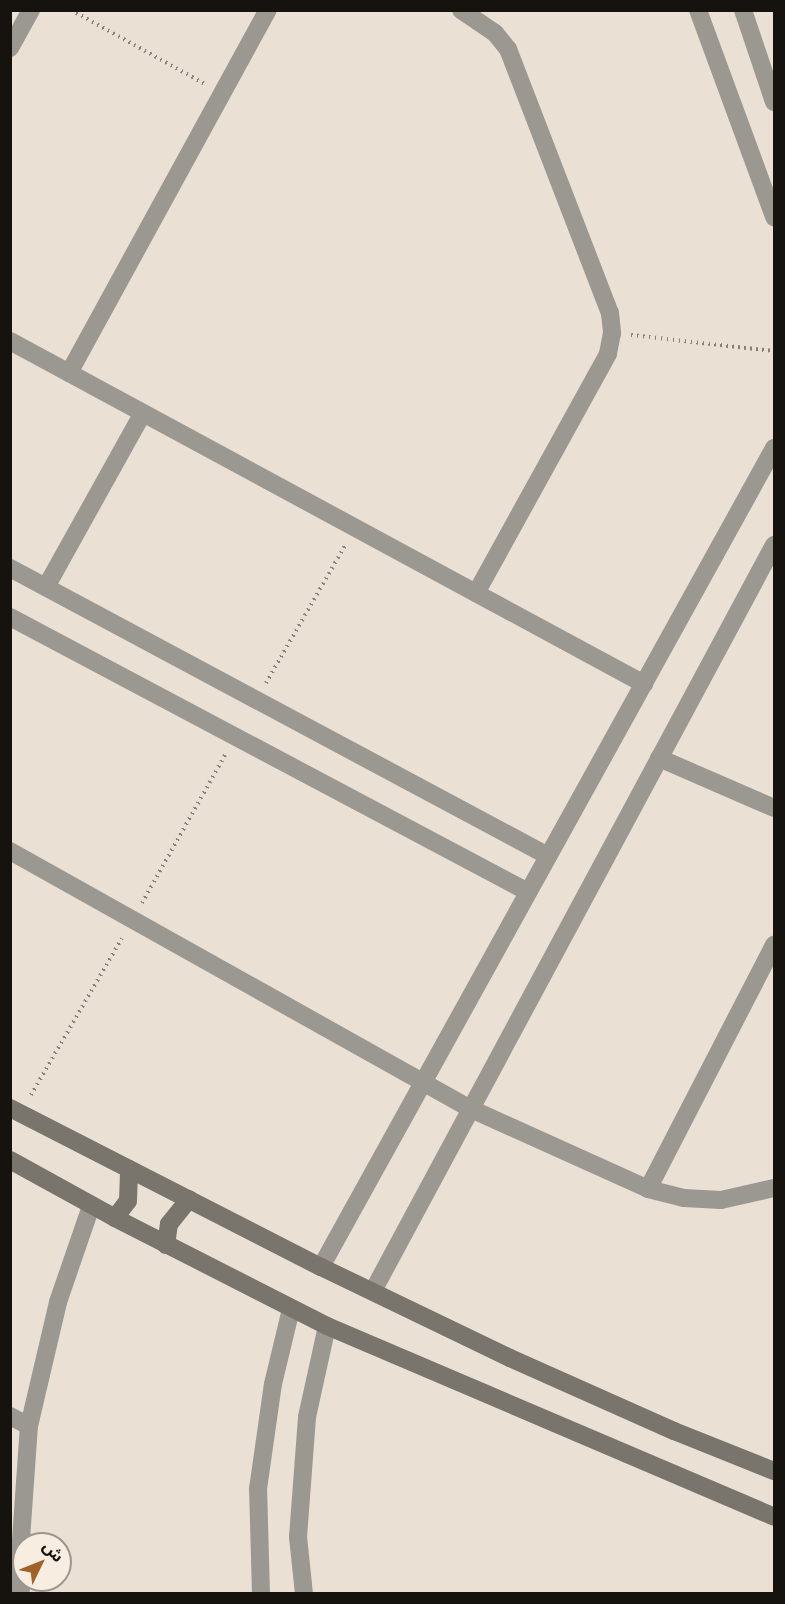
<!DOCTYPE html>
<meta charset="utf-8">
<style>
body{margin:0}
#map{position:relative;width:785px;height:1604px;overflow:hidden;background:#eae0d4;font-family:Barlow,"Noto Sans Arabic",sans-serif}
div>[style]{position:absolute}
[style*='--x']{left:calc(var(--x)*1px);top:calc(var(--y)*1px);width:calc(var(--w)*1px);rotate:calc(var(--a)*1deg)}
.path>*{height:4px;margin-top:-2px;transform-origin:0;background:repeating-linear-gradient(90deg,#878078 0 1.5px,transparent 0 6px)}
.street>*{height:18px;margin:-9px;padding:0 9px;transform-origin:9px;border-radius:9px;background:#9b9892}
.secondary>*{height:18px;margin:-9px;padding:0 9px;transform-origin:9px;border-radius:9px;background:#79746c}
span{translate:-50% -50%;white-space:nowrap;text-align:center;line-height:1.15;-webkit-text-stroke:4.5px #f7ede1;paint-order:stroke}
.frame{position:absolute;inset:0;border:12px solid #16130f;pointer-events:none}
.north{position:absolute;left:12px;top:1532px;width:60px;height:60px;box-sizing:border-box;background:#f7ede1;border:2px solid #9d968d;border-radius:50%;rotate:47deg;font-size:16px;font-weight:700;line-height:24px;text-align:center;color:#16130f}
.north::after{content:'';display:block;margin:auto;width:21px;height:27px;background:#a06228;clip-path:polygon(50% 0,100% 100%,50% 72%,0 100%)}
</style>
<div id="map">
<div class="path">
<i style="--x:71;--y:10;--w:153;--a:28.9"></i>
<i style="--x:631;--y:335;--w:144;--a:6.4"></i>
<i style="--x:266;--y:683;--w:160;--a:-60.1"></i>
<i style="--x:142;--y:903;--w:170;--a:-60.7"></i>
<i style="--x:31;--y:1095;--w:181;--a:-59.9"></i>
</div>
<div class="street">
<i style="--x:461;--y:10;--w:41;--a:34.1"></i>
<i style="--x:495;--y:33;--w:21;--a:51"></i>
<i style="--x:508;--y:49;--w:283;--a:68.9"></i>
<i style="--x:610;--y:313;--w:20;--a:84"></i>
<i style="--x:612;--y:333;--w:21;--a:101"></i>
<i style="--x:608;--y:354;--w:273;--a:118.9"></i>
<i style="--x:698;--y:10;--w:221;--a:69.8"></i>
<i style="--x:743;--y:10;--w:97;--a:71.4"></i>
<i style="--x:10;--y:48;--w:43;--a:-61.1"></i>
<i style="--x:10;--y:341;--w:721;--a:28.41"></i>
<i style="--x:69;--y:373;--w:414;--a:-61.3"></i>
<i style="--x:10;--y:568;--w:610;--a:28.16"></i>
<i style="--x:46;--y:587;--w:199;--a:-60.9"></i>
<i style="--x:10;--y:617;--w:586;--a:27.96"></i>
<i style="--x:659;--y:758;--w:125;--a:23.5"></i>
<i style="--x:10;--y:851;--w:526;--a:29.25"></i>
<i style="--x:469;--y:1108;--w:196;--a:24.3"></i>
<i style="--x:648;--y:1189;--w:37;--a:14"></i>
<i style="--x:684;--y:1198;--w:37;--a:3"></i>
<i style="--x:721;--y:1200;--w:54;--a:-12.8"></i>
<i style="--x:648;--y:1189;--w:275;--a:-62.7"></i>
<i style="--x:321;--y:1267;--w:936;--a:-61.05"></i>
<i style="--x:373;--y:1291;--w:847;--a:-61.74"></i>
<i style="--x:10;--y:1416;--w:21;--a:28"></i>
<i style="--x:21;--y:1594;--w:26;--a:-94"></i>
<i style="--x:19;--y:1568;--w:142;--a:-86"></i>
<i style="--x:29;--y:1426;--w:127;--a:-76.8"></i>
<i style="--x:58;--y:1302;--w:102;--a:-71"></i>
<i style="--x:261;--y:1594;--w:105;--a:-91.6"></i>
<i style="--x:258;--y:1489;--w:106;--a:-81.9"></i>
<i style="--x:273;--y:1384;--w:77;--a:-76.5"></i>
<i style="--x:304;--y:1594;--w:57;--a:-96"></i>
<i style="--x:298;--y:1537;--w:120;--a:-85.7"></i>
<i style="--x:307;--y:1417;--w:93;--a:-77.6"></i>
</div>
<div class="secondary">
<i style="--x:10;--y:1108;--w:349;--a:27.1"></i>
<i style="--x:321;--y:1267;--w:210;--a:25.7"></i>
<i style="--x:510;--y:1358;--w:180;--a:24"></i>
<i style="--x:674;--y:1431;--w:108;--a:21.8"></i>
<i style="--x:10;--y:1160;--w:120;--a:28.9"></i>
<i style="--x:115;--y:1218;--w:238;--a:27"></i>
<i style="--x:327;--y:1326;--w:486;--a:23.1"></i>
<i style="--x:115;--y:1218;--w:21;--a:-53"></i>
<i style="--x:128;--y:1201;--w:32;--a:-88"></i>
<i style="--x:166;--y:1245;--w:21;--a:-82"></i>
<i style="--x:169;--y:1224;--w:32;--a:-51"></i>
</div>
<div class="frame"></div>
<div class="north">ش</div>
</div>
